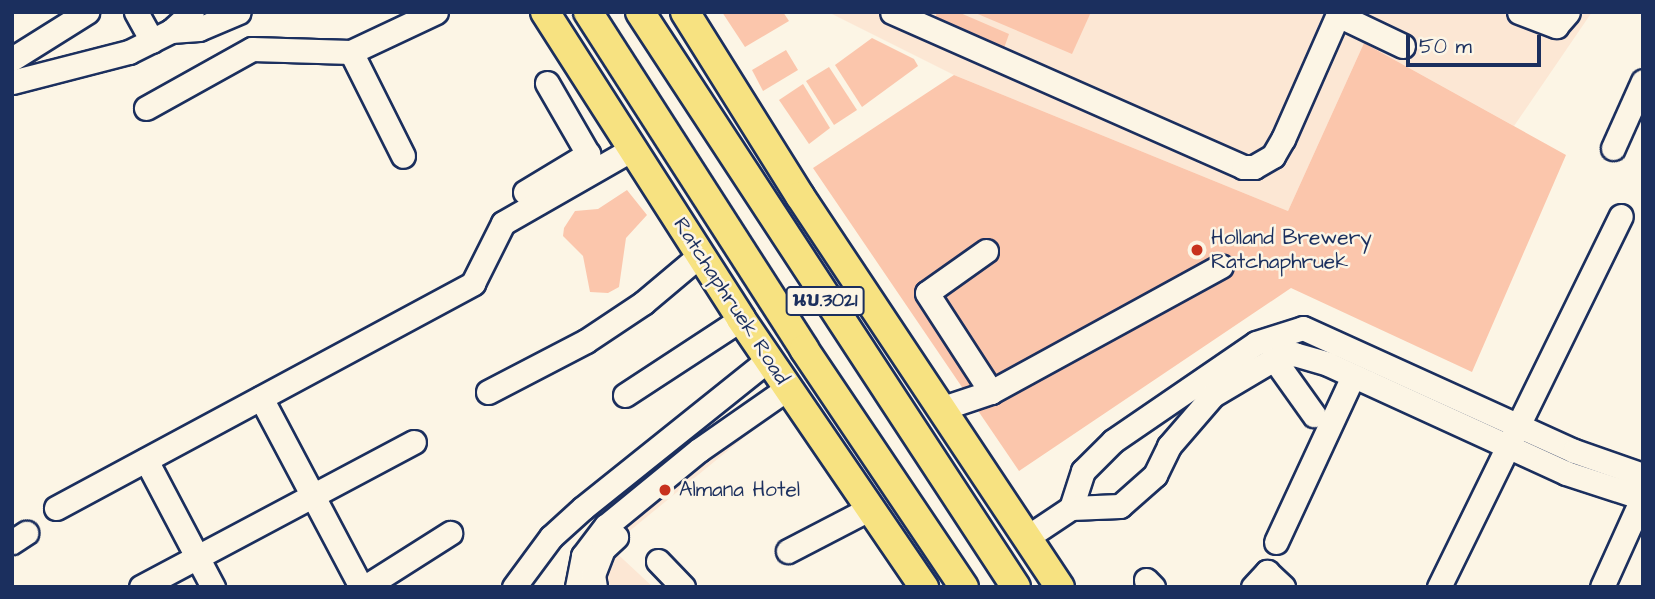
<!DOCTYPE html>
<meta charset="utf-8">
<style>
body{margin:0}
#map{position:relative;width:1655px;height:599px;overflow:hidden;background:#fcf5e5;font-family:"Architects Daughter","Playpen Sans Thai",sans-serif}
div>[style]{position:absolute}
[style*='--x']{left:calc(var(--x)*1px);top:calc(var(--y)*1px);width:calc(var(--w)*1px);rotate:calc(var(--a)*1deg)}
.built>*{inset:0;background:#fce7d4}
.building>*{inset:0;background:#fbc6ac}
.roads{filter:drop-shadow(2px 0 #1b2f5e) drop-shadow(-2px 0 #1b2f5e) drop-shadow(0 2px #1b2f5e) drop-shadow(0 -2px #1b2f5e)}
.minor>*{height:23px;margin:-11.5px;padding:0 11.5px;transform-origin:11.5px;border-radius:11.5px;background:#fcf5e5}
.major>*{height:28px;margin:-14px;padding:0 14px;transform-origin:14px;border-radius:14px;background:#f7e281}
.dots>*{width:19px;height:19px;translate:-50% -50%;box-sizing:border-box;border:4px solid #fcf5e5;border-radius:50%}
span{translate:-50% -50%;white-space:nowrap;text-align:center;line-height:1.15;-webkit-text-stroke:5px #fcf5e5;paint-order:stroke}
.shield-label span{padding:2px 5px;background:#fcf5e5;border:2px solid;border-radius:5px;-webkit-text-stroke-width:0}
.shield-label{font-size:19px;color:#1b2f5e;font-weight:700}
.poi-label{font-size:21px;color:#1b2f5e}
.left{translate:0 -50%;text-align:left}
.street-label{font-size:21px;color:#1b2f5e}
.frame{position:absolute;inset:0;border:14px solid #1b2f5e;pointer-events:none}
.scale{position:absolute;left:1406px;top:35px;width:135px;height:32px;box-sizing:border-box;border:4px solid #1b2f5e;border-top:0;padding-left:9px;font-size:21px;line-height:24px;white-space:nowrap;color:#1b2f5e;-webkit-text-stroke:5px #fcf5e5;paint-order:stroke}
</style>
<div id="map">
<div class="built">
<i style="clip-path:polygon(828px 12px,1592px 12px,1514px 126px,1364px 43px,1288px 211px,954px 75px)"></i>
<i style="clip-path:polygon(786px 403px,610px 547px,653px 587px,586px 587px,597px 535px)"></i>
</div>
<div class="building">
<i style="clip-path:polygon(722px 12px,783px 12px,789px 21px,745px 47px)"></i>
<i style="clip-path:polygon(937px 12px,958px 12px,1009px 34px,1002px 54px,933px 26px)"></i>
<i style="clip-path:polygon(973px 12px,1091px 12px,1072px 54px)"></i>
<i style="clip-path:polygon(872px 38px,914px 59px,918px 66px,862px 107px,835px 65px)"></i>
<i style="clip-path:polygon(1364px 43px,1566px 155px,1472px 372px,1291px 288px,1019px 471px,813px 168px,954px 75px,1288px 211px)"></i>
<i style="clip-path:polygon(786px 50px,798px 70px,763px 91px,752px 70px)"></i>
<i style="clip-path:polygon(829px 67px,857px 110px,834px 125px,806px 81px)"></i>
<i style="clip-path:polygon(803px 84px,830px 128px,809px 144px,779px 100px)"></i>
<i style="clip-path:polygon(627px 190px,647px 215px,626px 238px,619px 287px,608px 293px,590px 292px,583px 256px,563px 236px,564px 228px,575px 211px,598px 209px)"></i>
</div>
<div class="roads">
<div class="minor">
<i style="--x:136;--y:12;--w:33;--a:61"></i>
<i style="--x:892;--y:12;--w:384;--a:23.8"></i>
<i style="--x:1243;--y:167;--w:11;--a:0"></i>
<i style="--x:1254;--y:167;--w:22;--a:-30"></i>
<i style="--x:1273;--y:156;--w:20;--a:-60"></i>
<i style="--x:1283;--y:139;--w:139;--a:-66.2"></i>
<i style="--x:1519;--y:12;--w:40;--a:21"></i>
<i style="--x:1556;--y:26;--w:18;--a:-49"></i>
<i style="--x:1338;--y:15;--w:72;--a:25.5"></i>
<i style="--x:171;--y:31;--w:28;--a:-4"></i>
<i style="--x:199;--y:29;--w:43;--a:-23"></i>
<i style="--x:351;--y:52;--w:116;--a:63.4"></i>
<i style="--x:12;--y:59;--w:89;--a:-32.1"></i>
<i style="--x:12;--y:82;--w:121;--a:-14.4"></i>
<i style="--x:129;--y:52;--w:47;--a:-26.6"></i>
<i style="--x:171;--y:31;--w:28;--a:-42"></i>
<i style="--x:146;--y:108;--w:121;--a:-29.1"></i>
<i style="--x:252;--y:49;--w:99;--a:1.7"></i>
<i style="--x:351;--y:52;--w:94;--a:-25.2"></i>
<i style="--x:1613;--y:148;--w:73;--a:-65.9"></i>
<i style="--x:525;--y:192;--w:74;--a:-31.1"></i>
<i style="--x:588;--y:154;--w:82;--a:-120"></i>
<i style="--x:986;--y:251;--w:72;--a:144.6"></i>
<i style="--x:927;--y:293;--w:118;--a:57.1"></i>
<i style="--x:1274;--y:359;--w:69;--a:54.5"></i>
<i style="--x:488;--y:392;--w:110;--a:-27.5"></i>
<i style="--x:586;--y:341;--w:69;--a:-33.7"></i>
<i style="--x:643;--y:303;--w:75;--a:-40.1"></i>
<i style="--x:625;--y:395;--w:139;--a:-33.2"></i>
<i style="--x:261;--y:398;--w:214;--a:62.1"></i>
<i style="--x:940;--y:409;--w:54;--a:-18.4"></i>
<i style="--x:991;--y:392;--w:262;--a:-28.7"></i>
<i style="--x:146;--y:460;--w:144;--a:62.2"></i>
<i style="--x:56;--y:508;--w:474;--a:-28.3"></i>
<i style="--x:473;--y:283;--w:67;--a:-63.4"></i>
<i style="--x:503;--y:223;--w:149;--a:-29.8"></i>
<i style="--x:1071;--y:508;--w:39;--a:-72"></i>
<i style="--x:1083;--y:471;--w:42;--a:-45"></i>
<i style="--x:1113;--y:441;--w:173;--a:-34.4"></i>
<i style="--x:1256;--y:343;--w:49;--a:-17.7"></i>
<i style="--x:1303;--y:328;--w:298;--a:24.4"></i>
<i style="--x:1574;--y:451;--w:73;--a:19.2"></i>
<i style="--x:1026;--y:538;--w:54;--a:-33.7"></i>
<i style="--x:1071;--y:508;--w:49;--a:-2.3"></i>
<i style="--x:1120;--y:506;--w:47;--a:-41.5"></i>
<i style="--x:1155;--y:475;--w:32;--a:-64"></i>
<i style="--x:1169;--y:446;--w:67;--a:-49.2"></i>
<i style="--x:1213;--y:395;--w:71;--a:-30.5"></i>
<i style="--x:1274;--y:359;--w:21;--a:-14"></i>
<i style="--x:1294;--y:354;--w:35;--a:16"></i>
<i style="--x:1328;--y:364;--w:262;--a:24.6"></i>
<i style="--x:1566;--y:473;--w:81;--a:18"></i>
<i style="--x:12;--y:542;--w:17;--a:-33"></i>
<i style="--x:1276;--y:542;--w:183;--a:-65.1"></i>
<i style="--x:788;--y:551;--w:91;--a:-27.4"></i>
<i style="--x:658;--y:561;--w:36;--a:46"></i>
<i style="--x:1146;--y:580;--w:10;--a:45"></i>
<i style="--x:141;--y:587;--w:309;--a:-28"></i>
<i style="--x:365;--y:587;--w:101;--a:-32.4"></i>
<i style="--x:514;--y:587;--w:62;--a:-53.5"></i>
<i style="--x:551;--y:537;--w:43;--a:-42.2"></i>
<i style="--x:583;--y:508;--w:238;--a:-38.7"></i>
<i style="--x:577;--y:587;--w:32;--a:-79"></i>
<i style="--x:583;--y:556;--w:38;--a:-53"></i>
<i style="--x:606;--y:526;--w:120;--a:-39.3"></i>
<i style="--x:699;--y:450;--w:108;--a:-34.9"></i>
<i style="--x:595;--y:587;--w:12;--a:-99"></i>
<i style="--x:593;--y:575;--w:28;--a:-69"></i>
<i style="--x:603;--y:549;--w:18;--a:-43"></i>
<i style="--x:1253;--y:587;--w:21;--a:-47"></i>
<i style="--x:1267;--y:572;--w:22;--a:43"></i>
<i style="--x:1439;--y:587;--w:413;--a:-63.9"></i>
<i style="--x:1602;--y:587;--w:100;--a:-65.7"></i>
</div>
<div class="major">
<i style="--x:545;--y:12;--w:364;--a:57.4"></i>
<i style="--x:741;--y:319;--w:325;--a:55.7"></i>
<i style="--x:588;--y:12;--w:400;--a:57.3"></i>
<i style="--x:804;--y:349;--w:287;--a:56.1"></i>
<i style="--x:640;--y:12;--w:687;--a:56.82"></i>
<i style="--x:685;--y:12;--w:217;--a:58"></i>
<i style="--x:800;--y:196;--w:470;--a:56.4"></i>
</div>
</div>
<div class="dots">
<i style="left:1197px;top:250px;background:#c8321e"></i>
<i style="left:665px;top:490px;background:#c8321e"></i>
</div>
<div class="shield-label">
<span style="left:825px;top:301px">นบ.3021</span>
</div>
<div class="poi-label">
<span class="left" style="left:1211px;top:250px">Holland Brewery<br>Ratchaphruek</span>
<span class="left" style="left:679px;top:490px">Almana Hotel</span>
</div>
<div class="street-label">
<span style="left:731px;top:301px;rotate:57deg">Ratchaphruek Road</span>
</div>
<div class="frame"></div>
<div class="scale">50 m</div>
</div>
